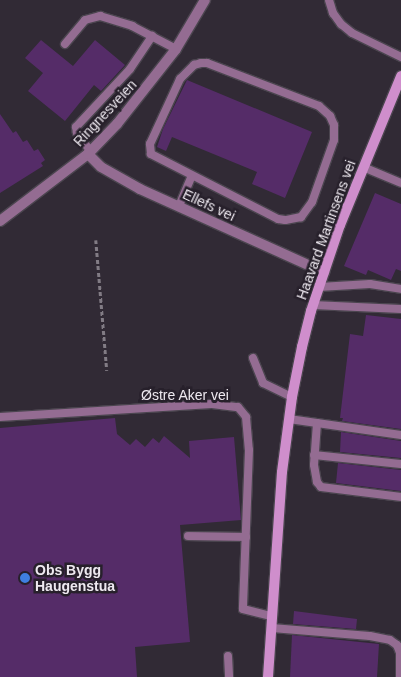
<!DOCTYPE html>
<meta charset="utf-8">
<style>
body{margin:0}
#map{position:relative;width:401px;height:677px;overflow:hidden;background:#312a35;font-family:Arial,sans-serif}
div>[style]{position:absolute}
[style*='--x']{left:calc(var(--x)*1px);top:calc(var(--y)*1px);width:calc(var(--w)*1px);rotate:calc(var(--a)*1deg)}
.building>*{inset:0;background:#552c68}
.path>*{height:2.5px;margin-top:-1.25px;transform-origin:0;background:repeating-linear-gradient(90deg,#827c85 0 4px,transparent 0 6.5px)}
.roads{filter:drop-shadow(1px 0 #4b454f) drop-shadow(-1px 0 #4b454f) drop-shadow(0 1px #4b454f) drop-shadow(0 -1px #4b454f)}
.lane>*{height:8px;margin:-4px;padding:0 4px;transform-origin:4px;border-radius:4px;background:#946c92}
.street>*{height:10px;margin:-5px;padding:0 5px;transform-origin:5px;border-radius:5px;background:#946c92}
.secondary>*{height:10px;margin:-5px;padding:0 5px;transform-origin:5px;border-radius:5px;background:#cf8ecc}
.dots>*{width:14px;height:14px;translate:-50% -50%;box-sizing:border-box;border:2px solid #27202b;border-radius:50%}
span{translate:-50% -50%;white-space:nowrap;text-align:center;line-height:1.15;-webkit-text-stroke:5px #27202b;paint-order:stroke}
.street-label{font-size:14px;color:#eee9f0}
.poi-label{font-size:14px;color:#eee9f0;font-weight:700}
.left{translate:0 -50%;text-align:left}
</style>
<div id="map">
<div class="building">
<i style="clip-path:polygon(41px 40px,73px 66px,95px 40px,125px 65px,101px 91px,94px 85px,65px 121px,28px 91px,43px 73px,25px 58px)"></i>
<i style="clip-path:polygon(187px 80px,312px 132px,285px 198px,252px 184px,257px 172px,172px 137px,166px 151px,157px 147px,163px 129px)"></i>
<i style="clip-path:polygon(0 114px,13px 133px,16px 131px,23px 142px,27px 140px,34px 151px,38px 149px,45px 160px,41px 163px,43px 166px,0 193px)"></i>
<i style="clip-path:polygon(375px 193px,401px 204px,401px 271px,396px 269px,391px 280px,368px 270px,366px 275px,344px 266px)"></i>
<i style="clip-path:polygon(366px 315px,401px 319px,401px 429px,342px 421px,343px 418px,340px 418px,350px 334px,363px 336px)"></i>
<i style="clip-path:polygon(115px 418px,117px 434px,130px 445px,136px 439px,145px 447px,153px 438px,159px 443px,164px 436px,190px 458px,189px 441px,234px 437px,241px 520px,180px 525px,190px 642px,135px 647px,137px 677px,0 677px,0 428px)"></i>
<i style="clip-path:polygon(341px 432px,401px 441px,401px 458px,340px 452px)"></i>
<i style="clip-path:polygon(338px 463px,401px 470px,401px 491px,336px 483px)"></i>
<i style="clip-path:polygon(294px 611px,357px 619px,356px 629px,293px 624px)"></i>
<i style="clip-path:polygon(292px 635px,379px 644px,377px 677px,290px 677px)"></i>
</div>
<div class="path">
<i style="--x:96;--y:240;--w:131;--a:85.2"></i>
</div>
<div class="roads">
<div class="lane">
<i style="--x:329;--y:0;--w:14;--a:73"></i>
<i style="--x:333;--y:13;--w:14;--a:54"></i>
<i style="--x:341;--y:24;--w:14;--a:39"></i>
<i style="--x:352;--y:33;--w:55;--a:26.1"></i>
<i style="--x:65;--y:44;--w:31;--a:-50"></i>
<i style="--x:85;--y:20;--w:16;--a:-15"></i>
<i style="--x:100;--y:16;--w:34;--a:17"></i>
<i style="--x:132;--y:26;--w:50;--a:27.6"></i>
<i style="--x:201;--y:63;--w:6;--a:0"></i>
<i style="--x:207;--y:63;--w:120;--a:21"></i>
<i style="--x:319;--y:106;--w:15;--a:42"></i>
<i style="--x:330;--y:116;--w:10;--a:66"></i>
<i style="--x:334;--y:125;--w:15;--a:90"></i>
<i style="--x:334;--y:140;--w:66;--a:109.5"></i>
<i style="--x:312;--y:202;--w:19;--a:126"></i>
<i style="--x:301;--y:217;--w:16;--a:169"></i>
<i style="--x:285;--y:220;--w:7;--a:-172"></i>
<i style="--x:278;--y:219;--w:143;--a:-152.9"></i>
<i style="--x:151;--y:154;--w:10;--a:-96"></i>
<i style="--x:150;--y:144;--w:72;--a:-65.2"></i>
<i style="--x:180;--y:79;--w:20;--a:-45"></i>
<i style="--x:194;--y:65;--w:7;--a:-16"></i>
<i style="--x:91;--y:152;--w:24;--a:-126"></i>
<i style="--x:77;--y:133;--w:6;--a:-99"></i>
<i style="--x:76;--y:127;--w:79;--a:-47"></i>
<i style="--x:130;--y:69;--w:40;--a:-56"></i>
<i style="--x:363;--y:167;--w:41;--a:22.8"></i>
<i style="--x:179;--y:206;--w:33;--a:-67"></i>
<i style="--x:319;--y:287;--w:51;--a:-3.4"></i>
<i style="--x:370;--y:284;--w:31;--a:9"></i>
<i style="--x:313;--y:305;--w:88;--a:2.6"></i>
<i style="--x:253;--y:358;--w:27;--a:68"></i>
<i style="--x:263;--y:383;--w:32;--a:26"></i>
<i style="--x:0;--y:417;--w:212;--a:-3.5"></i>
<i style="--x:212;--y:404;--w:26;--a:7"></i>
<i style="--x:238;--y:407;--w:13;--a:51"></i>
<i style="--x:246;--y:417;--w:33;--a:85"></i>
<i style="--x:249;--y:450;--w:159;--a:92.2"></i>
<i style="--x:243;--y:609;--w:30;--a:14"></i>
<i style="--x:289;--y:419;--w:113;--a:8.1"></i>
<i style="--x:317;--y:423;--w:42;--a:94.1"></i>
<i style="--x:314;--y:465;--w:17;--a:80"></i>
<i style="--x:317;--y:482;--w:6;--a:51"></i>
<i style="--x:321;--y:487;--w:81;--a:7.1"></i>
<i style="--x:314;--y:455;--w:87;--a:5.9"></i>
<i style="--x:188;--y:536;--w:58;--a:1"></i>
<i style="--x:272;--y:628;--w:98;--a:4.7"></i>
<i style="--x:370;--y:636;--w:20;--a:11"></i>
<i style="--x:390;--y:640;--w:9;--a:36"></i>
<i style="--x:397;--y:645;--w:9;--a:69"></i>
<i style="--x:400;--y:653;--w:24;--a:90"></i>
<i style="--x:228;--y:656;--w:21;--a:87"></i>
</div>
<div class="street">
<i style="--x:88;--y:154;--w:18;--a:45"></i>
<i style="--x:101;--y:167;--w:45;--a:29.4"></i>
<i style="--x:140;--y:189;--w:202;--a:24.3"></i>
<i style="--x:0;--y:221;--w:111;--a:-37.3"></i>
<i style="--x:88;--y:154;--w:42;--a:-46"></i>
<i style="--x:117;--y:124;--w:95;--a:-51.8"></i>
<i style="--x:176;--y:49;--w:57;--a:-59.4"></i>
</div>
<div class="secondary">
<i style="--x:268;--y:677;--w:205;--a:-86.1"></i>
<i style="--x:282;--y:472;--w:76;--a:-82.4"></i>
<i style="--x:292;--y:397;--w:51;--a:-78.7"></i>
<i style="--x:302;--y:347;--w:37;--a:-76"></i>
<i style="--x:311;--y:311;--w:91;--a:-71.4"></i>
<i style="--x:340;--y:225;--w:161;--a:-67.7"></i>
</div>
</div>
<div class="dots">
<i style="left:25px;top:578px;background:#3f7fe0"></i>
</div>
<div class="street-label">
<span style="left:105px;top:113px;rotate:-47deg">Ringnesveien</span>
<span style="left:209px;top:205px;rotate:25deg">Ellefs vei</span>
<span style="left:326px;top:230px;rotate:-70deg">Haavard Martinsens vei</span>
<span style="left:185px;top:395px">Østre Aker vei</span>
</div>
<div class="poi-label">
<span class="left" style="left:35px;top:578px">Obs Bygg<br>Haugenstua</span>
</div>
</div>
